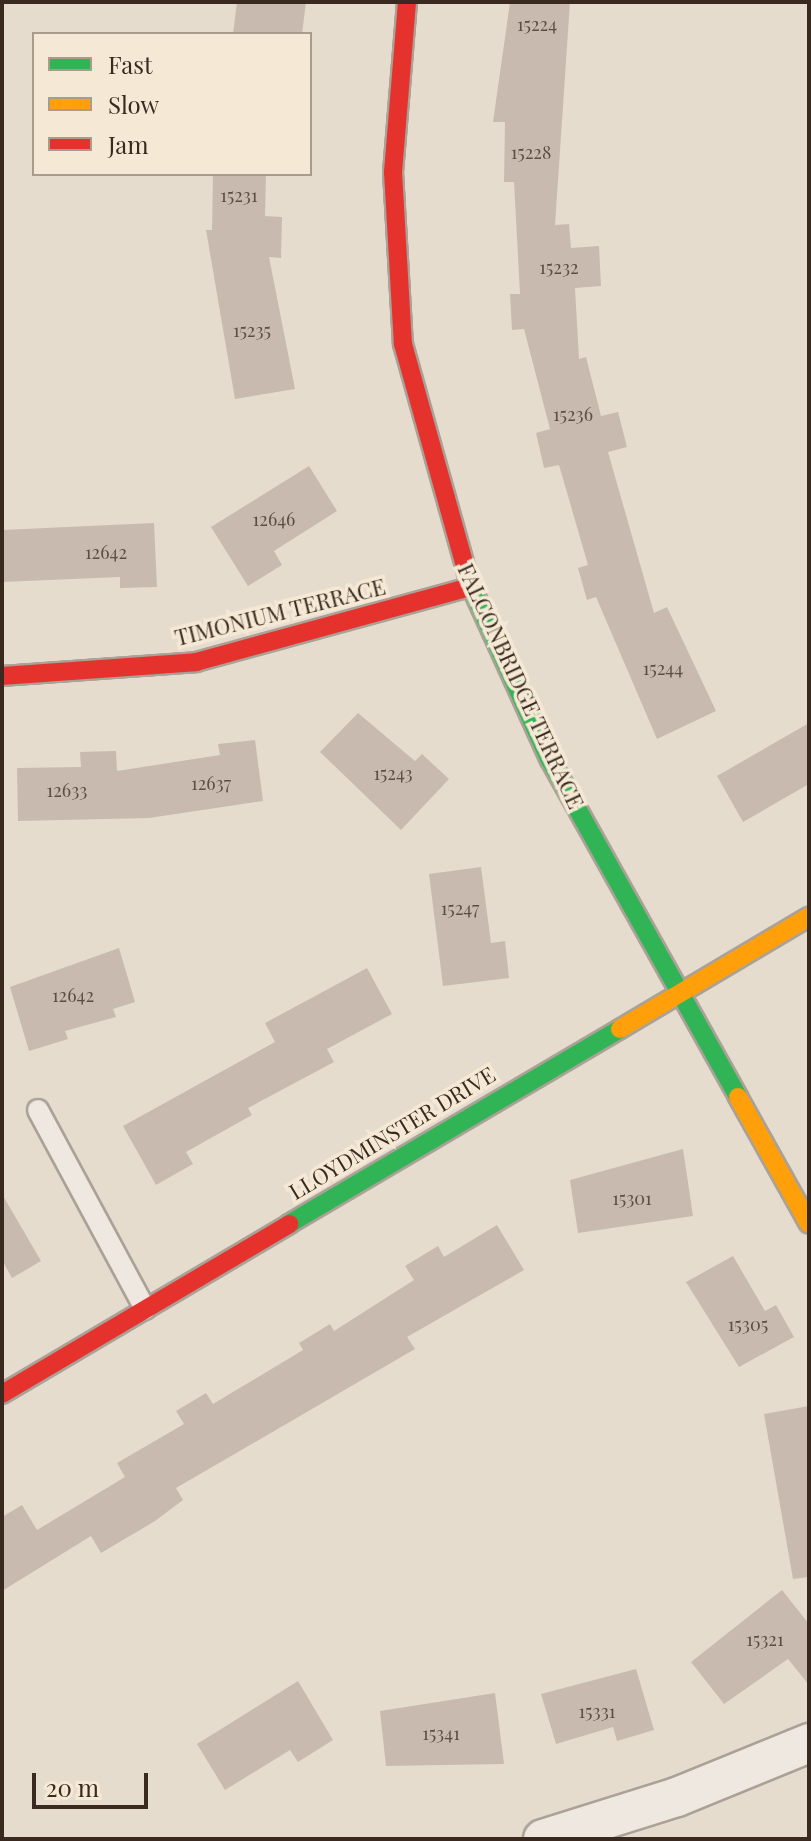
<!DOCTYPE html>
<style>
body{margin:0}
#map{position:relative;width:811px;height:1841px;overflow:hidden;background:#e5dcce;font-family:"Playfair Display",serif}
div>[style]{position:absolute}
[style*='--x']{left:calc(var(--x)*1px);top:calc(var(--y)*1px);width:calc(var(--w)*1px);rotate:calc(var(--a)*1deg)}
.building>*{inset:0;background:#c9baaf}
.roads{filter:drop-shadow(2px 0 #aaa197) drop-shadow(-2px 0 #aaa197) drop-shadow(0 2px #aaa197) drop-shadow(0 -2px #aaa197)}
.lane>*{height:20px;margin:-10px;padding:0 10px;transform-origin:10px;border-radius:10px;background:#eee8e0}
.street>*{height:38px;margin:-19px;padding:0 19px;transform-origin:19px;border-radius:19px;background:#eee8e0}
.fast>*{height:18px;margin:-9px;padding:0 9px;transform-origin:9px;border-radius:9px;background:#30b455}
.slow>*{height:18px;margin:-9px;padding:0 9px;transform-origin:9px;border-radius:9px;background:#ff9f0a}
.jam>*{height:18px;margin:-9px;padding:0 9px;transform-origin:9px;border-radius:9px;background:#e5322d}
span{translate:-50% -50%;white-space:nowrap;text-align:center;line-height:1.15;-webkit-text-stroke:7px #f5e9d5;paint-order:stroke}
.number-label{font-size:18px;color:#5d4d43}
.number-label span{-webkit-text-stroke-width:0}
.street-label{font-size:22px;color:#39291f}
.frame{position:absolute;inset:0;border:4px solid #39291f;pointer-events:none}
.legend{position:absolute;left:32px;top:32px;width:280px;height:144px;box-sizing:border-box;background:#f5e9d5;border:2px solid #aa9c8c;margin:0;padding:10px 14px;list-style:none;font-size:24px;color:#39291f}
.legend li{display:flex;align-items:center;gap:16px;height:40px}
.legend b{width:40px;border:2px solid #aa9c8c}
.scale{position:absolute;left:32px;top:1773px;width:116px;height:36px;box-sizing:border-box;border:4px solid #39291f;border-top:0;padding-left:10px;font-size:24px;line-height:28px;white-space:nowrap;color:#39291f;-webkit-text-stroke:6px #f5e9d5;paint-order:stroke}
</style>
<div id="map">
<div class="building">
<i style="clip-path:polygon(237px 2px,306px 2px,302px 34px,233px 34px)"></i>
<i style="clip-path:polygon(510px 2px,570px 2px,555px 225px,569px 224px,571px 248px,599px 246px,601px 286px,575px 288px,579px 359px,586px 357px,601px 416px,618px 412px,627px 447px,608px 452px,654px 613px,667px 607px,716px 711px,657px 739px,596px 597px,587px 600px,578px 568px,588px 565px,559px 465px,544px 468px,536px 433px,550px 429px,524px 329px,512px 330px,510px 294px,520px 294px,514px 182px,504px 182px,505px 122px,493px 122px)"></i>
<i style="clip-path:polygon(213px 174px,266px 174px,265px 216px,282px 217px,281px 258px,269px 257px,295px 389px,235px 399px,206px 230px,212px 230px)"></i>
<i style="clip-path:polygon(309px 466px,337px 511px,274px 551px,282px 565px,248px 586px,211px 527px)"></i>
<i style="clip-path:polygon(154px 523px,157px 587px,120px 588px,120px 577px,2px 582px,2px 530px)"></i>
<i style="clip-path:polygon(358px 713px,415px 761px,422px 754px,449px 779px,401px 830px,320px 752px)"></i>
<i style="clip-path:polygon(809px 723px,809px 784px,743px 822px,717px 776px)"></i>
<i style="clip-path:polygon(255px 740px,263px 801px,149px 818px,18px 821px,17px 768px,81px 767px,80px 752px,116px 751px,117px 771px,220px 755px,218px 744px)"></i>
<i style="clip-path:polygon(481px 867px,491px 943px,505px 941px,509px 978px,443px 986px,429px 874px)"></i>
<i style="clip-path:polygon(119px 948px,135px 1002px,113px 1009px,116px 1017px,65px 1031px,68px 1039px,29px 1051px,10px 987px)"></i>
<i style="clip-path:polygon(367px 968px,392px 1014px,327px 1049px,334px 1062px,248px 1108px,252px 1115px,186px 1152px,193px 1164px,156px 1185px,123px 1126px,275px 1042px,265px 1023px)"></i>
<i style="clip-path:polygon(683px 1149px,693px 1216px,578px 1233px,570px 1180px)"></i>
<i style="clip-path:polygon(2px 1194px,41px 1261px,12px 1278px,2px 1260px)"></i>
<i style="clip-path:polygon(497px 1225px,524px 1270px,407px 1337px,415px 1349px,176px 1488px,183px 1500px,155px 1521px,101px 1553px,91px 1536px,2px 1591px,2px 1517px,22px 1505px,37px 1530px,125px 1477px,117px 1463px,184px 1424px,176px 1411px,206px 1393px,213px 1404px,303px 1350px,299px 1343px,330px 1324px,334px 1331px,414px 1280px,405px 1266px,438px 1246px,444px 1257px)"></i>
<i style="clip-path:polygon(733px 1256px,765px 1311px,776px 1305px,794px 1337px,739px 1367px,686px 1282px)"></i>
<i style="clip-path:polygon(809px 1406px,809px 1577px,793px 1579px,764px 1414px)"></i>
<i style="clip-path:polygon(782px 1590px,809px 1624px,809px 1685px,788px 1659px,724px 1704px,691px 1662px)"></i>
<i style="clip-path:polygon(636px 1669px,654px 1730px,617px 1741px,613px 1727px,556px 1744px,541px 1694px)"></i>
<i style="clip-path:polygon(298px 1681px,333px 1740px,298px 1762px,290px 1750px,225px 1790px,197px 1744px)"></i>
<i style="clip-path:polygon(495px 1693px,504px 1764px,386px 1766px,380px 1711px)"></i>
</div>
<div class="roads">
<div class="lane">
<i style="--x:38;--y:1110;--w:226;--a:61.7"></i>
</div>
<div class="street">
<i style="--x:543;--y:1839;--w:140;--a:-17.4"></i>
<i style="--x:677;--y:1797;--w:143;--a:-22.2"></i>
</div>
<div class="fast">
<i style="--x:470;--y:584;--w:193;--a:65.6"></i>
<i style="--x:550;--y:760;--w:386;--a:60.8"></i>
<i style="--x:289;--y:1224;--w:384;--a:-30.5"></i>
</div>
<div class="slow">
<i style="--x:620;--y:1029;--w:220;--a:-30.7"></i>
<i style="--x:738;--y:1097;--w:145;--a:60.8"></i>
</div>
<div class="jam">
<i style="--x:407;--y:2;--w:171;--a:94.7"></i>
<i style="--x:393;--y:172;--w:172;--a:86.7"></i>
<i style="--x:403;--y:344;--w:249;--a:74.4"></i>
<i style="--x:2;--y:676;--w:195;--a:-4.1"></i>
<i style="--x:196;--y:662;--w:285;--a:-15.3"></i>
<i style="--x:2;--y:1394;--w:334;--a:-30.6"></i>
</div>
</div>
<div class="number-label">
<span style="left:537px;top:24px">15224</span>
<span style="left:531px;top:152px">15228</span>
<span style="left:239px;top:195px">15231</span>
<span style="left:559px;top:267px">15232</span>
<span style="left:252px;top:330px">15235</span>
<span style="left:573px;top:414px">15236</span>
<span style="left:274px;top:519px">12646</span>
<span style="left:106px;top:552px">12642</span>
<span style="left:663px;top:668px">15244</span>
<span style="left:393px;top:773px">15243</span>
<span style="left:211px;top:783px">12637</span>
<span style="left:67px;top:790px">12633</span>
<span style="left:460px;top:908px">15247</span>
<span style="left:73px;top:995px">12642</span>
<span style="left:632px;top:1198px">15301</span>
<span style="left:748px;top:1324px">15305</span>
<span style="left:765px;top:1639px">15321</span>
<span style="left:597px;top:1711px">15331</span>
<span style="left:441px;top:1733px">15341</span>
</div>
<div class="street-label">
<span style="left:280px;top:612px;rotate:-14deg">TIMONIUM TERRACE</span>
<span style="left:521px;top:686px;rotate:65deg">FALCONBRIDGE TERRACE</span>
<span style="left:392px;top:1133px;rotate:-31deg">LLOYDMINSTER DRIVE</span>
</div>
<div class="frame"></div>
<ul class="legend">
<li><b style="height:10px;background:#30b455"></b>Fast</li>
<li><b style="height:10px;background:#ff9f0a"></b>Slow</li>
<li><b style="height:10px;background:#e5322d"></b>Jam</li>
</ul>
<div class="scale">20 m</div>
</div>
